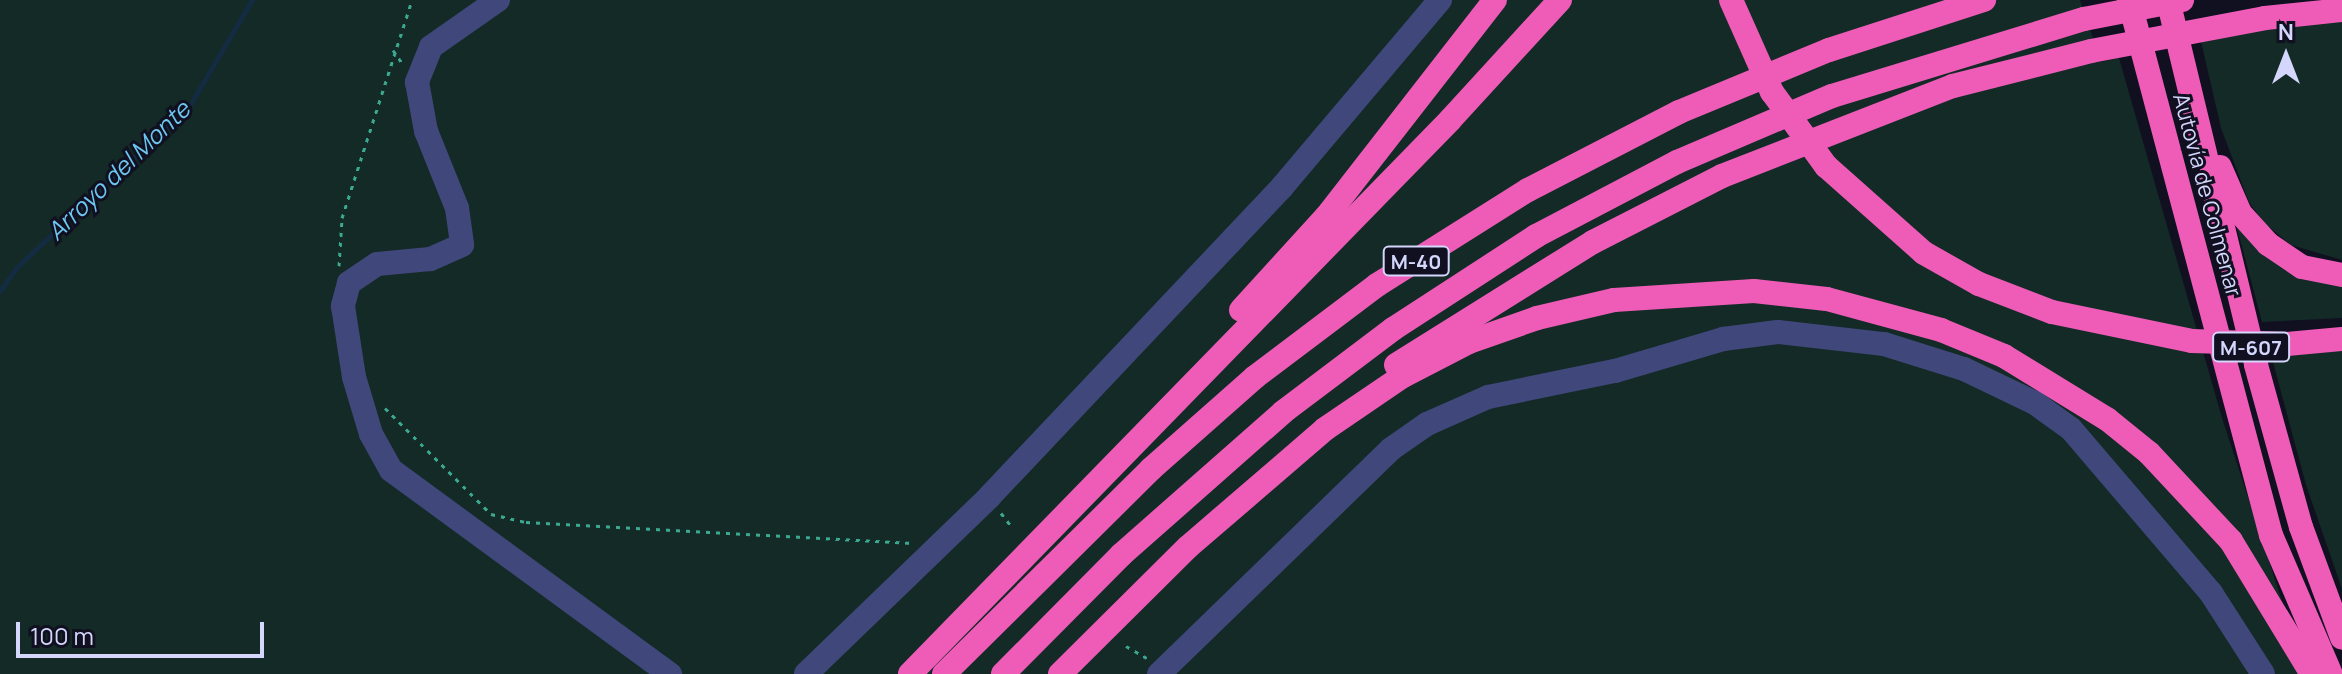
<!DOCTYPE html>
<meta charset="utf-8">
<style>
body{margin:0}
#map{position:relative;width:2342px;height:674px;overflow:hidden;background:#101021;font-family:Manrope,sans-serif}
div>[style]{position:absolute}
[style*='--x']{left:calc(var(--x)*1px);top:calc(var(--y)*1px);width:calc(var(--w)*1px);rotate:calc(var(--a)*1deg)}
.green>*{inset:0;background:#142a26}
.stream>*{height:5px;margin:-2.5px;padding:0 2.5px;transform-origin:2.5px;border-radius:2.5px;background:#132c42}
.path>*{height:3px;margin-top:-1.5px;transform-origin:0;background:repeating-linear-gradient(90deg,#3ba891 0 4px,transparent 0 10px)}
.minor>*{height:24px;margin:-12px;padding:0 12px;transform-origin:12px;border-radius:12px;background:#40477b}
.highway>*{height:24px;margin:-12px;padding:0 12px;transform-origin:12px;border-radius:12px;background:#ee5cb8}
.highway-bridge>*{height:24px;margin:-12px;padding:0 12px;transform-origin:12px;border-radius:12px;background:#ee5cb8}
span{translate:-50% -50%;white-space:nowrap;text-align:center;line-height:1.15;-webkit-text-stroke:6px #101021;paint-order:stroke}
.shield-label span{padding:2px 6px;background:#101021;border:2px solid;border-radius:6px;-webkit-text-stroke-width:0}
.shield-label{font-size:20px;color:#d4d6fb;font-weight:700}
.street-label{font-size:22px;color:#d4d6fb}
.water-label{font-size:24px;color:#6dc7f0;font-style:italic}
.north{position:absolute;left:2246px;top:16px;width:80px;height:80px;-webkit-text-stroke:6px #101021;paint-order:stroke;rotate:0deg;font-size:22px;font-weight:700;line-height:32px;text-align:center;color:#d4d6fb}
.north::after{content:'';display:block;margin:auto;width:28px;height:36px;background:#d4d6fb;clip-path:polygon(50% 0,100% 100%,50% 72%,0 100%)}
.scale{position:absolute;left:16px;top:622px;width:248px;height:36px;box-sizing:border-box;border:4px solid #d4d6fb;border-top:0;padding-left:10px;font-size:24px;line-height:28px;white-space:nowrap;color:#d4d6fb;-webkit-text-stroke:6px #101021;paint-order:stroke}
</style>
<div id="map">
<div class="green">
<i style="clip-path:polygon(0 0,2080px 0,2101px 62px,2119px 58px,2222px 418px,2306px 674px,0 674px)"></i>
<i style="clip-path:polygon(2342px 20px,2342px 260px,2291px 245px,2264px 223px,2249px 202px,2221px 128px,2200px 37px)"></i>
<i style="clip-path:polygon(2237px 228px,2342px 285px,2342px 318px,2262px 322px)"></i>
<i style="clip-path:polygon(2342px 347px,2342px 589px,2306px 485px,2270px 351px)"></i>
</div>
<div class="stream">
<i style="--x:0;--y:291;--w:28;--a:-55"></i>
<i style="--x:16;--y:268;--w:241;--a:-43.3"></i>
<i style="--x:191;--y:103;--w:120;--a:-59.4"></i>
</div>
<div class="path">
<i style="--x:393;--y:50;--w:16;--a:55"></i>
<i style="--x:339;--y:266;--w:48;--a:-86.4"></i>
<i style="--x:342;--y:218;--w:229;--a:-72.2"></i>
<i style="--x:385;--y:408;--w:150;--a:45"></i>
<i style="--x:491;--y:514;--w:36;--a:13"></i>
<i style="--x:526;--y:522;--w:387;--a:3.1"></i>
<i style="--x:1001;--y:513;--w:16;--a:52"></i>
<i style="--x:1126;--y:646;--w:24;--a:30"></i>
</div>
<div class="minor">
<i style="--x:498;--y:0;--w:82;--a:145"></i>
<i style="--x:431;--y:47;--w:38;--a:112"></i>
<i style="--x:417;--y:82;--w:50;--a:79.6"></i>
<i style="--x:426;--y:131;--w:83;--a:68.1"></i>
<i style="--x:457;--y:208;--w:37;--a:82"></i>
<i style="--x:462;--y:245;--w:35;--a:156"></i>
<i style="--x:430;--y:259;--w:53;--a:174.6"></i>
<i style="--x:377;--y:264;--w:34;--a:146"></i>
<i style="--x:349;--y:283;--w:24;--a:105"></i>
<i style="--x:343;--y:306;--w:72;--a:81.2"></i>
<i style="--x:354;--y:377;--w:59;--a:73.4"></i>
<i style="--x:371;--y:434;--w:41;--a:60.9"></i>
<i style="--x:391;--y:470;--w:346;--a:36.2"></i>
<i style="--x:806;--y:674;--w:255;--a:-44"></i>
<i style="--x:989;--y:497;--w:427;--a:-46.6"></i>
<i style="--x:1282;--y:187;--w:245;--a:-49.8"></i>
<i style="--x:1159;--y:674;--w:323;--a:-44.1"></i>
<i style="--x:1391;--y:449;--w:44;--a:-34.8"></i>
<i style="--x:1427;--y:424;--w:67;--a:-23.9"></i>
<i style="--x:1488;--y:397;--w:130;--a:-11.6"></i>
<i style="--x:1615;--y:371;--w:113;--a:-16.5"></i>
<i style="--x:1723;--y:339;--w:55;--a:-7.3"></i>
<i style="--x:1778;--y:332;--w:107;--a:6.5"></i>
<i style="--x:1884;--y:344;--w:84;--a:17.4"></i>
<i style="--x:1964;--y:369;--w:79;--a:25.6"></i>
<i style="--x:2035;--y:403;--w:44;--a:35.8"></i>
<i style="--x:2071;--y:429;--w:216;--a:49.5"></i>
<i style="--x:2211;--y:593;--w:96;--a:57.3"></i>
</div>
<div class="highway">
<i style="--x:2129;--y:0;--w:554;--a:75.14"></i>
<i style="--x:2271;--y:535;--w:151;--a:66.7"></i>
<i style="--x:2168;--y:0;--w:375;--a:76.4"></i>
<i style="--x:2256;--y:365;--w:168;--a:74.5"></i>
<i style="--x:2301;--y:527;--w:118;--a:69.7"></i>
<i style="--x:2265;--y:18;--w:77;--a:-5.9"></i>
<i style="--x:2220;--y:167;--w:50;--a:66.5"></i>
<i style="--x:2240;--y:213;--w:42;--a:47.9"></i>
<i style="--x:2268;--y:244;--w:41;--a:34.1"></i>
<i style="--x:2302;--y:267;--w:41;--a:11.3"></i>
<i style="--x:1241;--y:310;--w:126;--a:-47.6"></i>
<i style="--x:1326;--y:217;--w:275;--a:-52.1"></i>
<i style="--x:1396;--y:365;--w:232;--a:-32"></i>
<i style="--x:1593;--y:242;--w:145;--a:-27.1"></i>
<i style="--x:1722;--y:176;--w:248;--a:-21.3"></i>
<i style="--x:1953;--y:86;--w:142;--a:-14.2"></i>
<i style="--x:910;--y:674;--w:774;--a:-45.73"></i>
<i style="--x:1450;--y:120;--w:163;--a:-47.5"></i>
<i style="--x:944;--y:674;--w:291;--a:-44.7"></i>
<i style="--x:1151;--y:469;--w:139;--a:-41.5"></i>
<i style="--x:1255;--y:377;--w:153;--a:-37"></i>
<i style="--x:1377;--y:285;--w:178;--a:-32.2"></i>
<i style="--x:1528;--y:190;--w:170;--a:-27.3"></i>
<i style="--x:1679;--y:112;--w:162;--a:-22.5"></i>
<i style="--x:1829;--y:50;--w:163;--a:-17.9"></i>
<i style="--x:1003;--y:674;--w:168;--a:-45.2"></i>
<i style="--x:1121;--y:555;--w:216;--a:-41.4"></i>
<i style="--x:1283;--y:412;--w:138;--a:-37"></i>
<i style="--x:1393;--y:329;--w:171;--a:-33"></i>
<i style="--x:1536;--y:236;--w:159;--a:-27.7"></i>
<i style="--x:1677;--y:162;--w:168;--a:-23.1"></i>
<i style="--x:1832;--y:96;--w:264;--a:-17"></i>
<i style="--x:1060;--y:674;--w:180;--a:-44.8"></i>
<i style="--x:1188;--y:547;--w:181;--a:-40.7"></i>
<i style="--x:1325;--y:429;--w:94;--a:-34.2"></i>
<i style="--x:1403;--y:376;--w:74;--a:-27.3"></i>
<i style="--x:1469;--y:342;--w:72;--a:-19.4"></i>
<i style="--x:1537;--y:318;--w:79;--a:-13.2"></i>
<i style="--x:1614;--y:300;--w:140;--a:-3.7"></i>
<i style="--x:1754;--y:291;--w:73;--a:6.3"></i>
<i style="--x:1827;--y:299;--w:118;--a:15.2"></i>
<i style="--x:1941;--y:330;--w:68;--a:22.4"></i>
<i style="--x:2004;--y:356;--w:121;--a:31.5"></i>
<i style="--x:2107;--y:419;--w:54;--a:39"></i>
<i style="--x:2149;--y:453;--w:120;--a:47"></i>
<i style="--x:2231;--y:541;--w:156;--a:58.7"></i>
</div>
<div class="highway-bridge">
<i style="--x:1731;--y:0;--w:101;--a:66"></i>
<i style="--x:1772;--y:92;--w:92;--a:53.9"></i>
<i style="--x:1826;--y:166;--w:131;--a:41.6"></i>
<i style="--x:1924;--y:253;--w:63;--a:29.4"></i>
<i style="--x:1979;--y:284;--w:78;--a:21"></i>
<i style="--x:2052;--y:312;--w:143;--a:11.7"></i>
<i style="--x:2192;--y:341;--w:95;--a:1.8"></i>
<i style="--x:2287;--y:344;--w:55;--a:-5.2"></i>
<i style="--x:2084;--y:19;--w:100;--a:-11"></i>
<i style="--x:2091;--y:51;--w:177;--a:-10.7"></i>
</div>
<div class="shield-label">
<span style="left:1416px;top:261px">M-40</span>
<span style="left:2251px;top:347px">M-607</span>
</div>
<div class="street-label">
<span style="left:2207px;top:195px;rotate:75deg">Autovía de Colmenar</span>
</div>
<div class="water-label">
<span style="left:118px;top:170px;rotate:-44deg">Arroyo del Monte</span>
</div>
<div class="north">N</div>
<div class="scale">100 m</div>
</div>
